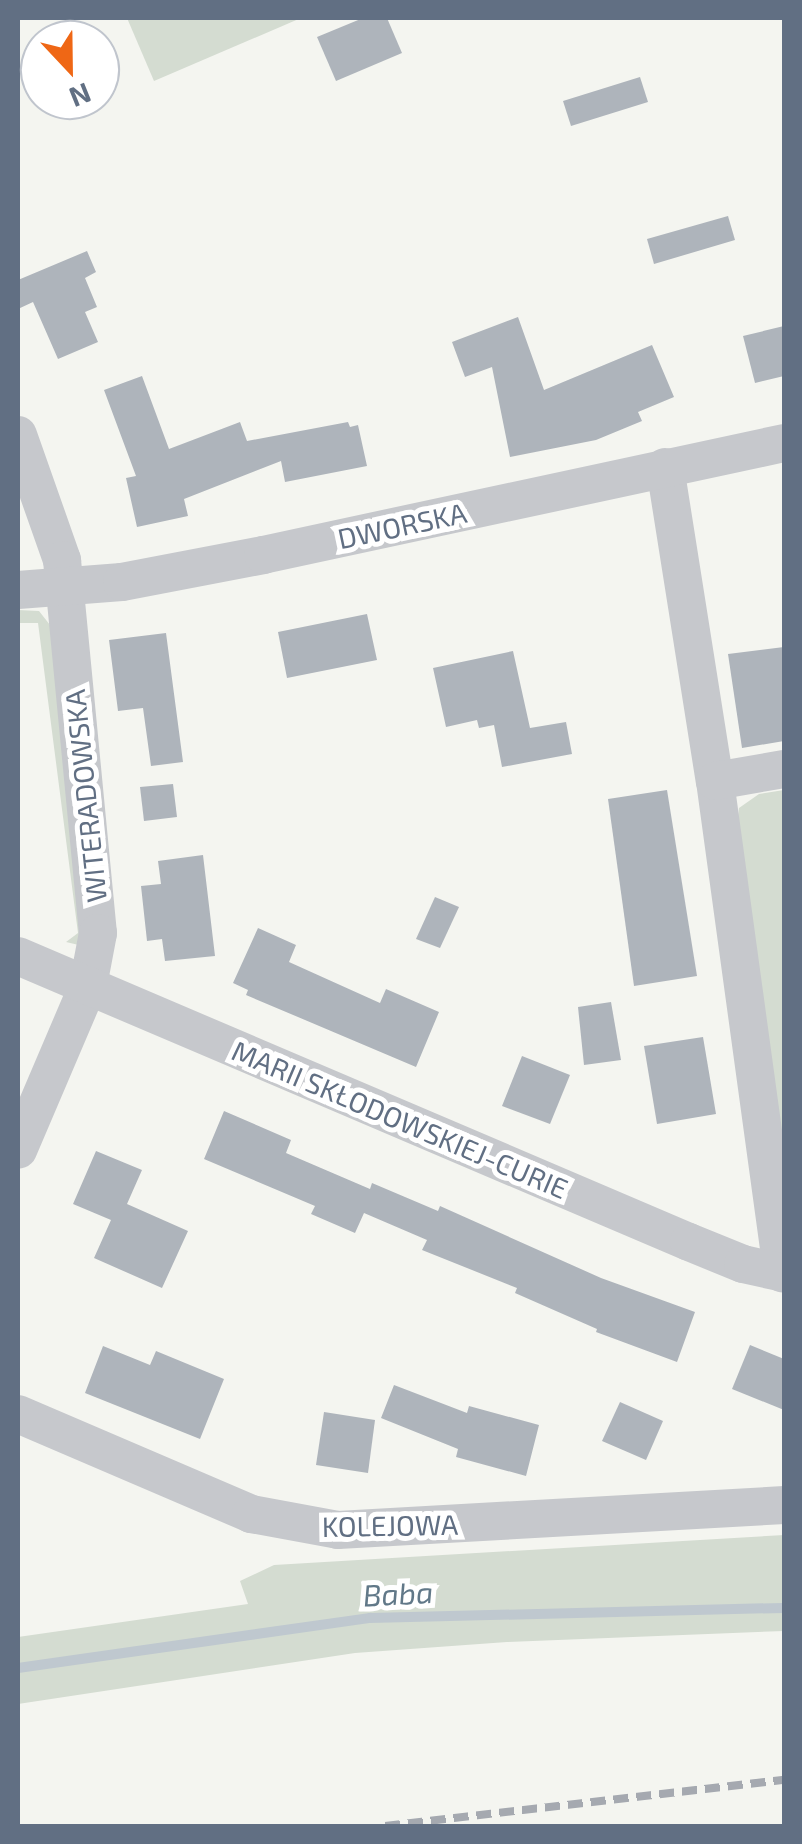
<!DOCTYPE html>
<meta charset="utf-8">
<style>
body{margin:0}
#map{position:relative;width:802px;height:1844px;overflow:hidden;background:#f4f5f0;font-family:"Exo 2",sans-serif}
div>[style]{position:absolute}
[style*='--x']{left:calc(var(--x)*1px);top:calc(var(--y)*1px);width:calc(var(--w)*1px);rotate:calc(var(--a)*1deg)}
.green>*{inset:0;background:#d4dcd1}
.stream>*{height:10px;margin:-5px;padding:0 5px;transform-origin:5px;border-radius:5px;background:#bfc8cf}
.building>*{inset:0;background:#aeb4bb}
.street>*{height:38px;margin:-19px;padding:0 19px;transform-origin:19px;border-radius:19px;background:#c6c8cc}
.rail>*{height:8px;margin-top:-4px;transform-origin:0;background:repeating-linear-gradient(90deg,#a5a9b0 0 15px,transparent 0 23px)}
span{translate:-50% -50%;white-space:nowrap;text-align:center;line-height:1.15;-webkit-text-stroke:10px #fff;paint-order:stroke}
.street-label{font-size:28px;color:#616f83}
.water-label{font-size:30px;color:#617888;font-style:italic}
.frame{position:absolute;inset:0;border:20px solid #616f83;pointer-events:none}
.north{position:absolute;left:20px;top:20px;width:100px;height:100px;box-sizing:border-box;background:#fff;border:2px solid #c0c5cd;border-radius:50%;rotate:158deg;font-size:28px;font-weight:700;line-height:40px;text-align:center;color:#616f83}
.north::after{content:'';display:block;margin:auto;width:35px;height:45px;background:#ef6715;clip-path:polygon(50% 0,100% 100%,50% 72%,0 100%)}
</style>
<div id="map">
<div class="green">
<i style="clip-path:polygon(127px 18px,301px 18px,154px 81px)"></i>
<i style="clip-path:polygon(18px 610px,39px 611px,50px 625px,83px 946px,66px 942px,78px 933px,38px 623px,18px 623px)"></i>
<i style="clip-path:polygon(784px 790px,784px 1164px,736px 835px,739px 808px,759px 794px)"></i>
<i style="clip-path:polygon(784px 1535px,784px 1631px,507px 1642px,355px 1653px,18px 1704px,18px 1637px,248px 1604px,240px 1581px,274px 1565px)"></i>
</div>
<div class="stream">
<i style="--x:18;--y:1668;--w:356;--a:-8.1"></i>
<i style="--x:370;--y:1618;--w:414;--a:-1.4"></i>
</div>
<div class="building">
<i style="clip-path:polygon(363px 18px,387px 18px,402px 53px,336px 81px,317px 37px)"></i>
<i style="clip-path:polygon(640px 77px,648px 102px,571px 126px,563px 101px)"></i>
<i style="clip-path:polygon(728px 216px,735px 240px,654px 264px,647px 239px)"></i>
<i style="clip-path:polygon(87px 251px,96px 272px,85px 278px,97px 307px,85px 312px,98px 342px,58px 359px,33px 302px,18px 309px,18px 280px)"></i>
<i style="clip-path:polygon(518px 317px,544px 390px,652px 345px,674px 397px,638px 412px,642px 421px,596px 440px,510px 457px,492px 367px,465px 377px,452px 342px)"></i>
<i style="clip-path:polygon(784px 326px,784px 376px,755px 383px,743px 336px)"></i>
<i style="clip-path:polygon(142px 376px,169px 449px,240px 422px,247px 441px,348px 422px,350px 427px,358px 425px,367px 466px,285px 482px,281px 461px,184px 499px,188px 516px,137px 527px,126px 478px,136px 476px,104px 390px)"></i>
<i style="clip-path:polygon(367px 614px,377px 660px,287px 678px,278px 632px)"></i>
<i style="clip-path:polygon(166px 633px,183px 762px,151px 766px,143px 708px,118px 711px,109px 640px)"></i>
<i style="clip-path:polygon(784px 647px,784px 741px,742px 748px,728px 654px)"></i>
<i style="clip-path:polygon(513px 651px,530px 728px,566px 722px,572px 754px,502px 767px,494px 725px,479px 728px,477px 720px,446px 727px,433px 668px)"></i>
<i style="clip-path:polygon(173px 784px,177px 817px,144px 821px,140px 787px)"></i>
<i style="clip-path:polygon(667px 790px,697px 976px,634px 986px,608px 799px)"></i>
<i style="clip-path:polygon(203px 855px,215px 956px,165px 961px,162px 939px,147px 941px,141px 886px,161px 884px,158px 861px)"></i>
<i style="clip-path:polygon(435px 897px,459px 907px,440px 948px,416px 939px)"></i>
<i style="clip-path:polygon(258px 928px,296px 945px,289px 962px,380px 1003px,386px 989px,439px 1012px,416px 1067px,246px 995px,248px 990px,233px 983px)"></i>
<i style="clip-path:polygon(611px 1002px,621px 1060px,584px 1065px,578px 1007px)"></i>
<i style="clip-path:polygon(703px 1037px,716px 1114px,657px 1124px,644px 1046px)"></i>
<i style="clip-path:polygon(522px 1056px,570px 1075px,550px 1124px,502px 1106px)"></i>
<i style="clip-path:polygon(224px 1111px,291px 1140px,286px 1153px,370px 1189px,372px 1183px,438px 1211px,440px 1206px,601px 1278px,695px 1312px,677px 1362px,596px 1332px,597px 1329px,515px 1293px,517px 1288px,422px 1250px,427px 1240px,364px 1213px,355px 1233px,311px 1214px,315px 1206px,204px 1159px)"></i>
<i style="clip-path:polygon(96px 1151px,142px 1170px,127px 1204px,188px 1231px,162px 1288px,94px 1258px,111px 1220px,73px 1204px)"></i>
<i style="clip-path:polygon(750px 1345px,784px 1359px,784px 1410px,732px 1389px)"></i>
<i style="clip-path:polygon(103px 1346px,150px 1365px,156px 1351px,224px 1379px,200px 1439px,85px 1393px)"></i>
<i style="clip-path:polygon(394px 1385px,467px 1413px,469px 1406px,539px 1425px,526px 1476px,456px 1457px,458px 1449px,381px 1418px)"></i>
<i style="clip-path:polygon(620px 1402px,663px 1421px,646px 1460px,602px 1441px)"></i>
<i style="clip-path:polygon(324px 1412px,375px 1420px,368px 1473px,316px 1465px)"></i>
</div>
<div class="street">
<i style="--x:18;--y:435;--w:133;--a:70.6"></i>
<i style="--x:62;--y:560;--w:375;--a:84.5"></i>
<i style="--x:98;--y:933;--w:54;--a:100.7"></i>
<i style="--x:88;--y:986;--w:178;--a:113.1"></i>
<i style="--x:665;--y:467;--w:318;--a:81"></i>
<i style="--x:715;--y:781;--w:497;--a:82.2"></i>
<i style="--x:18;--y:590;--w:104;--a:-4.4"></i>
<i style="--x:122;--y:582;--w:144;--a:-10.8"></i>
<i style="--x:263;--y:555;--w:533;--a:-12.13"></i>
<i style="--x:715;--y:781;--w:70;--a:-9.9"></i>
<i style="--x:18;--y:956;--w:729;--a:23.09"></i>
<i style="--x:689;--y:1242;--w:58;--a:22.2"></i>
<i style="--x:743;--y:1264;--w:42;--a:12.4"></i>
<i style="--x:18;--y:1414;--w:254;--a:23.2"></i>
<i style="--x:251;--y:1514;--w:88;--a:10.4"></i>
<i style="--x:338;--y:1530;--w:447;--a:-3.2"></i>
</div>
<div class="rail">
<i style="--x:385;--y:1826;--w:402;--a:-6.6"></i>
</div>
<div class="street-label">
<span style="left:402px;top:525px;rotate:-12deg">DWORSKA</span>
<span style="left:85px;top:796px;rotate:-96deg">WITERADOWSKA</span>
<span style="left:400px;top:1119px;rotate:23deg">MARII SKŁODOWSKIEJ-CURIE</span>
<span style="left:390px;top:1525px;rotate:-1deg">KOLEJOWA</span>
</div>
<div class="water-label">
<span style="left:398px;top:1593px;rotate:-3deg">Baba</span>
</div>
<div class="frame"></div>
<div class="north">N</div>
</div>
